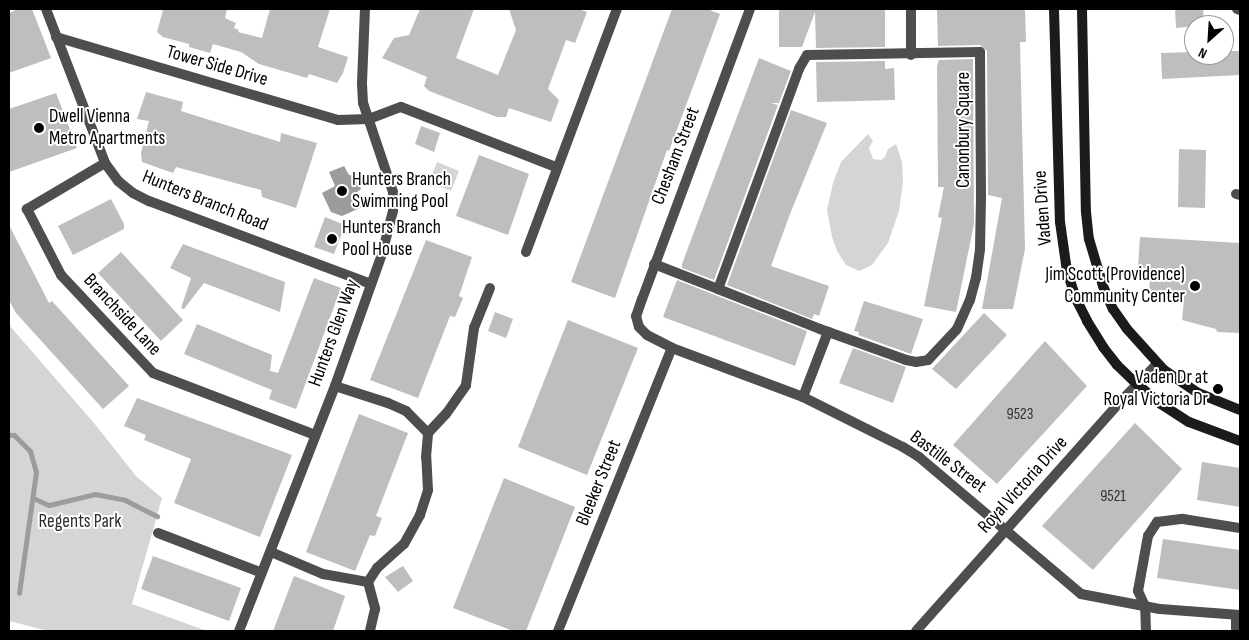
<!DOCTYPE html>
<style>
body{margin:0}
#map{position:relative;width:1249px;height:640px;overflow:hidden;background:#fff;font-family:"Sofia Sans Condensed",sans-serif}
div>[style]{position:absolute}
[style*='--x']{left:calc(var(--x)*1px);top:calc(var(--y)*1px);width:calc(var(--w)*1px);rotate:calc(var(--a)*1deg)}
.green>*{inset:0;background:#d5d5d5}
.water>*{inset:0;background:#9c9c9c}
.stream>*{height:5px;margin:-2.5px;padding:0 2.5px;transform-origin:2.5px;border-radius:2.5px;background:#9c9c9c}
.building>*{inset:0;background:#bebebe}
.street>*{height:10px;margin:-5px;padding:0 5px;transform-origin:5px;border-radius:5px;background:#4e4e4e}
.secondary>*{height:10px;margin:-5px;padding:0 5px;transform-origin:5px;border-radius:5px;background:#1b1b1b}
.dots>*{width:14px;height:14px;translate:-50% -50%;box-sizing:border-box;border:2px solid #fff;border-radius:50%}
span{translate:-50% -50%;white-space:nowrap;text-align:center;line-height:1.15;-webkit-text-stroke:4px #fff;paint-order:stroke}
.number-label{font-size:16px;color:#303030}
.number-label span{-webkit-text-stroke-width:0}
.street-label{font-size:19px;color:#000}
.poi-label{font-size:19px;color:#000}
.left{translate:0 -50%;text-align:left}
.right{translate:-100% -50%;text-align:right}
.park-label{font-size:19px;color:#2c2c2c}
.frame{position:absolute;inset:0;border:10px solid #000;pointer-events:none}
.north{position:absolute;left:1184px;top:15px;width:50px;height:50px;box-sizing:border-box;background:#fff;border:1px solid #999;border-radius:50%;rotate:206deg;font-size:14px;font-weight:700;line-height:20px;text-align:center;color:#000}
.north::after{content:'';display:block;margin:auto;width:18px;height:22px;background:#000;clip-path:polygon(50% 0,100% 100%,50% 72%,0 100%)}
</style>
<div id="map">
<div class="green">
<i style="clip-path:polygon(868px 134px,873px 141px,869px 148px,873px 159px,881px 160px,885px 157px,888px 149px,896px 144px,902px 162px,903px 182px,899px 211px,888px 243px,872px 265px,859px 271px,846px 265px,837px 251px,832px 237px,827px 210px,833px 183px,841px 162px)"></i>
<i style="clip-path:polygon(437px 162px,459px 171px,451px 191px,429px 182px)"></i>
<i style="clip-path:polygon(9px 325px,94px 423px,136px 476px,162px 498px,132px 604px,207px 631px,49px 631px,9px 621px)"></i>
</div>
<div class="water">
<i style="clip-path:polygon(344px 166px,349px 175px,356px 176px,361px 189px,356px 193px,362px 207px,342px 216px,331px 212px,322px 193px,335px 186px,329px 172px)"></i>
</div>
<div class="stream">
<i style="--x:9;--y:435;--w:5;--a:0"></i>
<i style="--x:14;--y:435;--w:23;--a:45"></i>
<i style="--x:30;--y:451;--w:22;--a:74"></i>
<i style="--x:36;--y:472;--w:122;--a:98"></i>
<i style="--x:33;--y:498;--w:17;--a:24"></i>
<i style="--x:49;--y:505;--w:47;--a:-13.4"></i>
<i style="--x:95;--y:494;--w:31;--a:11"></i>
<i style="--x:125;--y:500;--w:36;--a:27"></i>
</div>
<div class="building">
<i style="clip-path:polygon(18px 9px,32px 9px,51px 58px,9px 73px,9px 13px)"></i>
<i style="clip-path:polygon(166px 9px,227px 9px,225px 18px,236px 23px,234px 28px,239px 30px,238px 32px,262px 38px,270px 9px,330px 9px,318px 47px,348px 57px,343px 73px,337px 83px,309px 74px,307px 78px,259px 64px,241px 52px,213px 44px,210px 53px,189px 47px,189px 44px,163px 37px,157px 32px,163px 10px)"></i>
<i style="clip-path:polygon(420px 9px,474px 9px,456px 58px,498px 75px,516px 30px,509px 9px,578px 9px,587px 12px,575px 43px,566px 40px,548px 89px,559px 100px,551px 122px,509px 108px,506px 117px,497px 117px,429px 91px,424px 86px,427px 77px,382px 58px,394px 38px,409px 35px)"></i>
<i style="clip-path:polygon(672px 9px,707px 9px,720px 14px,669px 151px,667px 150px,615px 298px,571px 282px)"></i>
<i style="clip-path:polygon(885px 9px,885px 47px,816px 48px,815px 12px,802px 47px,779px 47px,779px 10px)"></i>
<i style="clip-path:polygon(1025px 9px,1026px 42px,1020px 42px,1025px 249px,1013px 309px,982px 309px,1002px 198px,988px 195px,987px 51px,980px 45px,938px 46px,937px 10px)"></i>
<i style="clip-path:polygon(1175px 9px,1203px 9px,1204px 25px,1176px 28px)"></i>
<i style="clip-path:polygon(1224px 51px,1240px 51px,1240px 75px,1162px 79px,1161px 53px,1194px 52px,1194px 55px,1224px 55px)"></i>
<i style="clip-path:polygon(759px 58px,791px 71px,779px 103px,771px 103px,778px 105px,714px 280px,682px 268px,682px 264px)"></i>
<i style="clip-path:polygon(973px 59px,974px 224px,956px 312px,924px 306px,942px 218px,938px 217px,944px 187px,938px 187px,937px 66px,939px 60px)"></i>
<i style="clip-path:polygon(885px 61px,885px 69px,894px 68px,895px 100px,817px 102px,816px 62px)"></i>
<i style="clip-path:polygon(146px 92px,183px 102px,181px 111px,280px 142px,281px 133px,317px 143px,296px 208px,262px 197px,261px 190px,176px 167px,173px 173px,142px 162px,141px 153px,149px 121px,137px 119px)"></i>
<i style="clip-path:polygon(56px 93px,77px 148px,9px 172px,9px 109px)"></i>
<i style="clip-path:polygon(791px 110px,827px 123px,790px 214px,771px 266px,829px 286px,819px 316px,814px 314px,812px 319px,727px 285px)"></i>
<i style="clip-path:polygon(421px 126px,440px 133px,434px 152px,415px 144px)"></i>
<i style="clip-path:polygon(1179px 149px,1206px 150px,1205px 208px,1178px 207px)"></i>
<i style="clip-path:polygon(479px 155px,529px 174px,508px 235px,456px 216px)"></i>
<i style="clip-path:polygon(111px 199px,124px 224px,124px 229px,73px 255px,58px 226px)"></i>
<i style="clip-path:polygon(325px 217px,345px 225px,334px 254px,314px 247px)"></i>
<i style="clip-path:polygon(9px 225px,49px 303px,52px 301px,129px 386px,103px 409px,16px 313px,9px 300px)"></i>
<i style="clip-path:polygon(1140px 237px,1240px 243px,1240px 333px,1217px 332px,1216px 329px,1182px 320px,1184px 299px,1149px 298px,1150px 275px,1144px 274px,1145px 268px,1138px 267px)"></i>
<i style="clip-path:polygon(426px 240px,472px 257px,459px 296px,463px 298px,455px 317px,450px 316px,418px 398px,370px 380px)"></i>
<i style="clip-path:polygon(183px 244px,285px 282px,280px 312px,204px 283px,184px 309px,181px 308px,191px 278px,170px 268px)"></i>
<i style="clip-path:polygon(121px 252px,183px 320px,161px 341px,98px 273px)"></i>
<i style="clip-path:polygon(314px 278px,341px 288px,296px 409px,269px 399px,272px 390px,184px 354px,197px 324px,272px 355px,270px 371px,278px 373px)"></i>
<i style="clip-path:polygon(677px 280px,807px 331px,795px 366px,663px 317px)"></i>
<i style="clip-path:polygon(864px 301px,923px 319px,911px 354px,858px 335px,859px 332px,854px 331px)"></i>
<i style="clip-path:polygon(495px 312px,513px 319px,506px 338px,488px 331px)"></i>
<i style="clip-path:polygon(984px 313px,1007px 335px,956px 389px,932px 369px)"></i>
<i style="clip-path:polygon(568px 320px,638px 348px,587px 475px,518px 447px)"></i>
<i style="clip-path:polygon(1045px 341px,1087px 386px,997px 484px,953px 445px)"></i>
<i style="clip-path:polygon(853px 348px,906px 367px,893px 403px,839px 383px)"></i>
<i style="clip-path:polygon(137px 398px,292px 455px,260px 537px,174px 503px,191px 459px,144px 440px,146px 435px,124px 426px)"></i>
<i style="clip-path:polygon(359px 414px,408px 433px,376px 516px,382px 518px,375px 536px,370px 535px,355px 571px,306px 552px)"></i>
<i style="clip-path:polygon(1135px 423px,1182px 469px,1093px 570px,1042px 526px)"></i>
<i style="clip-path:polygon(1202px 462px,1240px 468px,1240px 507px,1197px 500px)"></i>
<i style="clip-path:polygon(504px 478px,575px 507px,526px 631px,513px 631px,453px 608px)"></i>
<i style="clip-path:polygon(1163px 539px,1240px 550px,1240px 590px,1157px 578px)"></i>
<i style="clip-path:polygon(153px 556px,241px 588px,229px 621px,141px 589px)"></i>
<i style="clip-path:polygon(403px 566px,413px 581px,398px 592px,385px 577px)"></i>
<i style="clip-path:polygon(294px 576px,345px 596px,333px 631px,273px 631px)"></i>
</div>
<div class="street">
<i style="--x:46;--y:9;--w:165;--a:69"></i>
<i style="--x:105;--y:163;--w:22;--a:54"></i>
<i style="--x:118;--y:181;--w:19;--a:39"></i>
<i style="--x:133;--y:193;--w:18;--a:27"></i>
<i style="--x:149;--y:201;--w:237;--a:20.5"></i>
<i style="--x:750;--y:9;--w:309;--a:110.4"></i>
<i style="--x:642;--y:299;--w:18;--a:109"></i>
<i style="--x:636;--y:316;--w:11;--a:75"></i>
<i style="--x:639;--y:327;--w:11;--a:45"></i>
<i style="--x:647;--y:335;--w:28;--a:27"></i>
<i style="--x:672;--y:348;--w:140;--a:20.5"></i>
<i style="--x:803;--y:397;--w:112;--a:26.6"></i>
<i style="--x:903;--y:447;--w:19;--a:32"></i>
<i style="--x:919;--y:457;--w:212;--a:40.2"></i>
<i style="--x:1081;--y:594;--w:80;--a:10.8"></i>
<i style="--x:1160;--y:609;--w:80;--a:4.3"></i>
<i style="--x:911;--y:9;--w:46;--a:90"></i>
<i style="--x:1237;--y:9;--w:3;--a:18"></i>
<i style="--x:56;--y:37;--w:294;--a:16.4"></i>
<i style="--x:338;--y:120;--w:31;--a:-2"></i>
<i style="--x:369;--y:119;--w:34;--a:-21"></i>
<i style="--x:401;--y:107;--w:166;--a:21.2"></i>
<i style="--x:105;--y:163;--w:91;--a:149.5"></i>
<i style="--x:27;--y:209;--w:74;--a:62.7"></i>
<i style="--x:61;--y:275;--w:134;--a:46.8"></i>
<i style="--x:153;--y:373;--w:173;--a:20.9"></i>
<i style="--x:1236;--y:194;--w:4;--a:14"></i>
<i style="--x:526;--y:252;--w:259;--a:-69.5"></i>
<i style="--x:654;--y:264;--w:69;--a:21.3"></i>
<i style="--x:718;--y:289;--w:110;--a:21.4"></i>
<i style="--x:820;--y:329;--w:91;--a:19.8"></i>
<i style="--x:906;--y:360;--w:10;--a:11"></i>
<i style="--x:916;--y:362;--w:12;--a:-9"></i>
<i style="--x:928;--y:360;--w:42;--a:-46.9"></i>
<i style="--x:957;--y:329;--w:32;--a:-66"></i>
<i style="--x:970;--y:300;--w:23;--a:-75"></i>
<i style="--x:976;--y:278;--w:29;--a:-82"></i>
<i style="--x:980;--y:249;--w:53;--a:-88.9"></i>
<i style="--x:981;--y:196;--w:144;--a:-90.4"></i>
<i style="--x:980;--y:52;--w:173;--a:179"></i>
<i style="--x:807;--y:55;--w:16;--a:120"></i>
<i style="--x:799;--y:69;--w:234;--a:110.2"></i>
<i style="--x:335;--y:386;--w:56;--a:17.8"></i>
<i style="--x:388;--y:403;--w:20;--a:24"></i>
<i style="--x:406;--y:411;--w:31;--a:45"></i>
<i style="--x:803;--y:397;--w:70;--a:-69"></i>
<i style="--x:158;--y:533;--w:111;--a:21"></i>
<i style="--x:271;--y:552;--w:56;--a:22.9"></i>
<i style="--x:323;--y:574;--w:46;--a:10.1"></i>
<i style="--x:368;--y:582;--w:17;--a:-57"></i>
<i style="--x:377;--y:568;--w:36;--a:-42"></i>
<i style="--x:404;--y:544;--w:33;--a:-61"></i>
<i style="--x:420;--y:515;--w:26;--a:-72"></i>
<i style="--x:428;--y:490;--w:33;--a:-93"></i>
<i style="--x:426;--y:457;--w:24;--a:-85"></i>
<i style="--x:428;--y:433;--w:26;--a:-47"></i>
<i style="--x:446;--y:414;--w:35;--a:-55"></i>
<i style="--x:466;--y:385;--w:58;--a:-82"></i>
<i style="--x:474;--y:328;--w:43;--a:-68.2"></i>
<i style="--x:368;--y:582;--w:28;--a:75"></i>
<i style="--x:375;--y:609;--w:23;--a:103"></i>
<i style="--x:1236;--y:615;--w:16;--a:90"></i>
<i style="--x:239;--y:631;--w:263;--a:-68.6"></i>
<i style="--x:335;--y:386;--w:140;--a:-70.4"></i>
<i style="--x:382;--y:254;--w:44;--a:-75.7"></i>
<i style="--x:393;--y:211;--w:19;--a:-90"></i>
<i style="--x:393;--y:192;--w:94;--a:-108.6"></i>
<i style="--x:363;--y:103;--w:20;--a:-93"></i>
<i style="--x:362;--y:83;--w:74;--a:-87.7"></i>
<i style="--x:558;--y:631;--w:305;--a:-68.1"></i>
<i style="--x:916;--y:631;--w:307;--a:-48.3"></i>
<i style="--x:1120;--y:402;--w:53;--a:-45.8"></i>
<i style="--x:1146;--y:631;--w:25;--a:-92"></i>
<i style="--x:1145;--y:606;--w:17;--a:-115"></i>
<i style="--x:1138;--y:591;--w:56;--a:-79.7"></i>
<i style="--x:1148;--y:536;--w:17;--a:-57"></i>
<i style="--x:1157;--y:522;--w:26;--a:-7"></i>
<i style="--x:1183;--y:519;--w:58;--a:9"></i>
</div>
<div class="secondary">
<i style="--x:1054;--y:9;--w:213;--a:88.4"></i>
<i style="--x:1060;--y:222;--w:49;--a:81.9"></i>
<i style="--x:1067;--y:271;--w:29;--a:72"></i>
<i style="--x:1076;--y:299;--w:25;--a:63"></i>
<i style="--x:1087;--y:321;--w:31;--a:58"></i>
<i style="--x:1103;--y:347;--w:23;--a:52"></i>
<i style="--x:1117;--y:365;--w:28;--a:44"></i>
<i style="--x:1137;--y:384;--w:31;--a:40"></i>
<i style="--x:1161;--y:404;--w:33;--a:33"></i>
<i style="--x:1189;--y:422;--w:54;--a:20.4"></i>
<i style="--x:1082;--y:9;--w:203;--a:88.9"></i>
<i style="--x:1086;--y:212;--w:27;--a:84"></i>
<i style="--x:1089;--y:239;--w:49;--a:73.4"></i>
<i style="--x:1103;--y:286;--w:25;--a:67"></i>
<i style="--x:1113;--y:309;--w:24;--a:55"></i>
<i style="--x:1127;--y:329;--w:55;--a:47.9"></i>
<i style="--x:1164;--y:370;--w:41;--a:34.1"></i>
<i style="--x:1198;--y:393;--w:45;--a:22"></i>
</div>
<div class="dots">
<i style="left:39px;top:128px;background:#000"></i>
<i style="left:342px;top:191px;background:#000"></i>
<i style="left:332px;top:239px;background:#000"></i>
<i style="left:1195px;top:286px;background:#000"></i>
<i style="left:1218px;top:389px;background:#000"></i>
</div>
<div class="number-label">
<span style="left:1020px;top:415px">9523</span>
<span style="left:1113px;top:497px">9521</span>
</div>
<div class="street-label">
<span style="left:217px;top:66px;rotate:16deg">Tower Side Drive</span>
<span style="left:964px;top:130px;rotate:-90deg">Canonbury Square</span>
<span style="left:676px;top:156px;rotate:-69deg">Chesham Street</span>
<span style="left:205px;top:201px;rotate:22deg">Hunters Branch Road</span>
<span style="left:1043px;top:208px;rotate:-94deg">Vaden Drive</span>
<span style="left:122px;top:315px;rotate:47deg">Branchside Lane</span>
<span style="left:334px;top:333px;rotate:-70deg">Hunters Glen Way</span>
<span style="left:948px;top:462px;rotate:37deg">Bastille Street</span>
<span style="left:599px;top:483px;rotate:-68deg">Bleeker Street</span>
<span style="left:1023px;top:485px;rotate:-48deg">Royal Victoria Drive</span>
</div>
<div class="poi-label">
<span class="left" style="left:49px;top:128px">Dwell Vienna<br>Metro Apartments</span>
<span class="left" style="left:352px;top:191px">Hunters Branch<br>Swimming Pool</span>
<span class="left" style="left:342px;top:239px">Hunters Branch<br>Pool House</span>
<span class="right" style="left:1185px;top:286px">Jim Scott (Providence)<br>Community Center</span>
<span class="right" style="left:1208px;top:389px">Vaden Dr at<br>Royal Victoria Dr</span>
</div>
<div class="park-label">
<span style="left:80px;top:522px">Regents Park</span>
</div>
<div class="frame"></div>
<div class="north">N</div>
</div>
